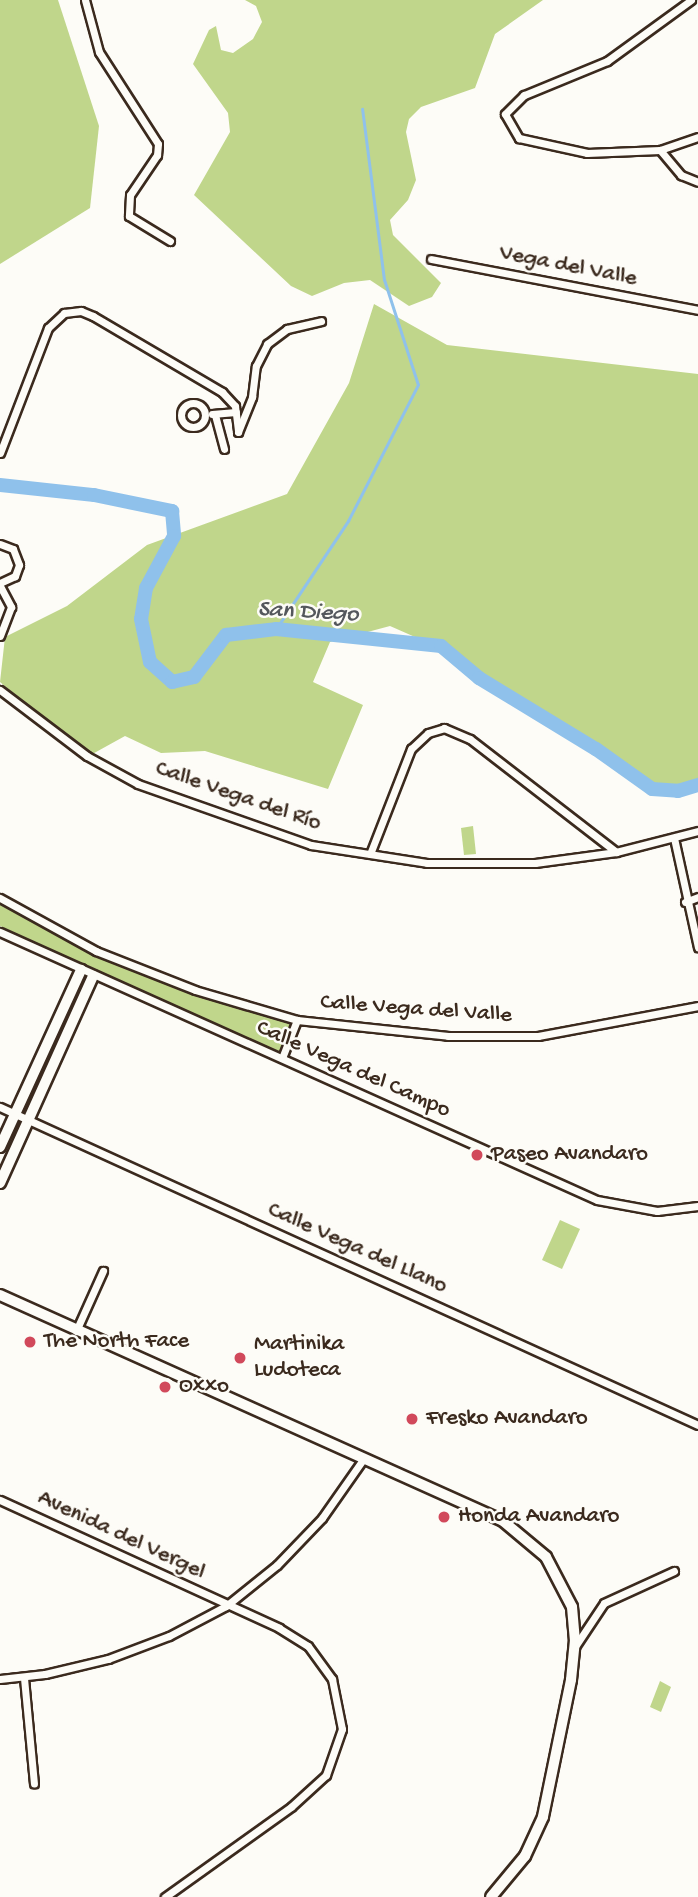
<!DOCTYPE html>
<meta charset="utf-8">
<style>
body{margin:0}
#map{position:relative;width:698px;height:1897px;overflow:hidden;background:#fdfcf7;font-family:"Gochi Hand",sans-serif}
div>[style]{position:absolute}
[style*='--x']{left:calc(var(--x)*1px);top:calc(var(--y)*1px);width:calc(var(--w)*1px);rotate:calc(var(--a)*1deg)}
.green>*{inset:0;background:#c0d68b}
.stream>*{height:2.5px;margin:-1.25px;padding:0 1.25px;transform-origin:1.25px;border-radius:1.25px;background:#8fc1eb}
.river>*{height:14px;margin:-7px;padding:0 7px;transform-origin:7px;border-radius:7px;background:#8fc1eb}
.roads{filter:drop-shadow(2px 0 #3b2a1e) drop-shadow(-2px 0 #3b2a1e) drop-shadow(0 2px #3b2a1e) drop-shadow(0 -2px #3b2a1e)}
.street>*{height:7px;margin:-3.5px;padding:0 3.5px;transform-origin:3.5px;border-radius:3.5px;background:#fdfcf7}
.street>.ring{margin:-3.5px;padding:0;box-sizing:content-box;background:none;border:7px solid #fdfcf7;border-radius:50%}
.secondary>*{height:10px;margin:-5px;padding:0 5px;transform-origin:5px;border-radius:5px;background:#fdfcf7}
.dots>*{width:19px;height:19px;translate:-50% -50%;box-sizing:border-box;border:4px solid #fdfcf7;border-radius:50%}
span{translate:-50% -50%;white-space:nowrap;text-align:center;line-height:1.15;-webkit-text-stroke:5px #fdfcf7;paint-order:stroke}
.street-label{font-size:23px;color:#3b2a1e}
.poi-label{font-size:23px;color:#3b2a1e}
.left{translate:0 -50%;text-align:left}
.water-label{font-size:24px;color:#54575c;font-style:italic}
</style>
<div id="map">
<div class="green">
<i style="clip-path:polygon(0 0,58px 0,99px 126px,90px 208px,0 264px)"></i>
<i style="clip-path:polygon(245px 0,543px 0,495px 34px,475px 88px,421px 107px,409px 119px,406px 132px,416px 180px,408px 200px,390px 220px,393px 235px,441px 283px,432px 297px,409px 306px,370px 280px,344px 283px,312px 296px,291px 286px,194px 195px,230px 132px,228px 113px,193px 64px,209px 30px,216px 26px,221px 50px,233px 53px,253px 39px,262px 22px,256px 6px)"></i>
<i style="clip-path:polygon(374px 304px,447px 345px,698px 374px,698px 787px,679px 794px,652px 791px,595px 750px,476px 678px,440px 648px,390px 626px,330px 642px,313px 682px,363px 705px,328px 789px,205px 751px,161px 753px,125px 736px,87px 757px,0 682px,5px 637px,67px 606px,147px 545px,287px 494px,349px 383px)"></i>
<i style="clip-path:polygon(473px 826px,476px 854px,464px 855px,461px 828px)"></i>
<i style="clip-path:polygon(0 900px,95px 952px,295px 1021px,281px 1057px,0 926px)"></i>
<i style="clip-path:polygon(560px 1220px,580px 1229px,562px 1269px,542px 1260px)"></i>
<i style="clip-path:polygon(660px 1681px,671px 1687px,661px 1712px,650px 1707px)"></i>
</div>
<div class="stream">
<i style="--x:276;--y:629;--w:130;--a:-56.3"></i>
<i style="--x:348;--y:521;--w:153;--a:-62.8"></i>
<i style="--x:418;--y:385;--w:110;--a:-107.9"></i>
<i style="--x:384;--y:280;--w:172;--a:-97.3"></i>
</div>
<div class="river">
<i style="--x:0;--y:485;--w:95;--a:6.1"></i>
<i style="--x:94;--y:495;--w:80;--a:11.6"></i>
<i style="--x:172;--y:511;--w:25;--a:85"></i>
<i style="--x:174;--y:536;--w:59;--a:118.3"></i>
<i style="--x:146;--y:588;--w:31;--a:99"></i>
<i style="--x:141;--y:619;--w:44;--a:78.2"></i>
<i style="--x:150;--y:662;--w:30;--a:42"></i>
<i style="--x:172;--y:682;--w:23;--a:-13"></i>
<i style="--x:194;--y:677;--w:53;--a:-52.7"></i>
<i style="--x:226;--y:635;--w:50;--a:-6.8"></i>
<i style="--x:276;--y:629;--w:166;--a:5.9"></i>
<i style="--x:441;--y:646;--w:50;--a:40.1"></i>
<i style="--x:479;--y:678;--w:137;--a:31.3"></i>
<i style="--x:596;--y:749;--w:69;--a:35.5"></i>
<i style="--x:652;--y:789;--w:26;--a:4"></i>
<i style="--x:678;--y:791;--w:21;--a:-17"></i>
</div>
<div class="roads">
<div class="street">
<i style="--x:85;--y:0;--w:54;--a:74.9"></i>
<i style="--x:99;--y:52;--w:109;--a:57.3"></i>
<i style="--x:158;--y:144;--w:11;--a:95"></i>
<i style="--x:157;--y:155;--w:48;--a:124"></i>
<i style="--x:130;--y:195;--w:21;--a:93"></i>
<i style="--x:129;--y:216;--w:48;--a:31.4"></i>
<i style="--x:691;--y:0;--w:104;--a:144"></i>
<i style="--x:607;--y:61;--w:90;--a:157.7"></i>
<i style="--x:524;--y:95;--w:27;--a:135"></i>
<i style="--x:505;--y:114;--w:28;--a:60"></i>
<i style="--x:519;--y:138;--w:70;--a:12.4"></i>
<i style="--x:587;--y:153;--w:73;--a:-2.4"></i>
<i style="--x:660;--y:150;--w:40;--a:-18.9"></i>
<i style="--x:660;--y:150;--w:33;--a:50"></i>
<i style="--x:681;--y:175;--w:18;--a:22"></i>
<i style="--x:431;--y:259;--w:272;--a:10.8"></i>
<i class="ring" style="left:181px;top:403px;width:17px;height:17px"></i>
<i style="--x:212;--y:414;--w:24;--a:-5"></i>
<i style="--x:215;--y:415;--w:35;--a:75"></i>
<i style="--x:0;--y:453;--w:134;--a:-69"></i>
<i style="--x:48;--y:328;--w:22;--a:-43"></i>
<i style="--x:64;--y:313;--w:17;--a:-7"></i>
<i style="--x:81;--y:311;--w:13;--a:23"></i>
<i style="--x:93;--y:316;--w:150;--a:30.5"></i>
<i style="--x:222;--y:392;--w:19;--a:47"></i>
<i style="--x:235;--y:406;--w:26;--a:83"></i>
<i style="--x:238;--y:432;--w:38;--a:-68"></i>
<i style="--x:252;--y:397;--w:31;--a:-83"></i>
<i style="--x:256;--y:366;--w:25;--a:-63"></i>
<i style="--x:267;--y:344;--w:25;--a:-37"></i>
<i style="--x:287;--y:329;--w:35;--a:-13"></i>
<i style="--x:0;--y:544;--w:14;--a:21"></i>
<i style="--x:13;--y:549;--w:17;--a:69"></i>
<i style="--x:19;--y:565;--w:12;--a:110"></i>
<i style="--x:15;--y:576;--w:17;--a:155"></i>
<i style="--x:0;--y:586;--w:24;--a:62"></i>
<i style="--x:11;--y:607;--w:31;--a:111"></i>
<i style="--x:0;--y:690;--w:109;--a:37.2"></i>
<i style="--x:87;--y:756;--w:58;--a:28.8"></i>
<i style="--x:138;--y:784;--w:183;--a:19.4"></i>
<i style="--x:311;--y:845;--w:117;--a:8.8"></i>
<i style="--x:427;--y:863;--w:108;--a:0"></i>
<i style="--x:535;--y:863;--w:82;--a:-7.7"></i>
<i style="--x:616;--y:852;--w:85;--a:-14.4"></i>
<i style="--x:674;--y:838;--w:112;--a:77.6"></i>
<i style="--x:370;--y:854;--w:113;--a:-68.7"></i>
<i style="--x:411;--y:749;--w:23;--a:-43"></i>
<i style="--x:428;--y:733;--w:17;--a:-17"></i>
<i style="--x:444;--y:728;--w:28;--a:23"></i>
<i style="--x:470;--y:739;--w:185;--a:37.7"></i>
<i style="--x:0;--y:898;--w:110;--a:28.9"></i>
<i style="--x:96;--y:951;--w:106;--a:21.5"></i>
<i style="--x:195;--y:990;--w:106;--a:16.4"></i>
<i style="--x:297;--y:1020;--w:152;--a:6"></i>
<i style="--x:448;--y:1036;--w:90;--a:0"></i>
<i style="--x:538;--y:1036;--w:163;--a:-10.6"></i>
<i style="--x:685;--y:902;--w:14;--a:-21"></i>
<i style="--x:0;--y:932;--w:654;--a:24.18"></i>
<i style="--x:597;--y:1200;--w:61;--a:10.4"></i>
<i style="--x:657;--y:1211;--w:41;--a:-7"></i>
<i style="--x:282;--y:1058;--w:41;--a:-68.5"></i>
<i style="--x:0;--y:1107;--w:767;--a:24.49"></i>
<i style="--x:76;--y:1331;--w:66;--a:-65.8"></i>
<i style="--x:0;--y:1500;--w:307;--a:24.6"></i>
<i style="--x:279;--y:1628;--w:34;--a:32"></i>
<i style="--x:308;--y:1646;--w:41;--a:54"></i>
<i style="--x:332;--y:1679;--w:51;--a:78.7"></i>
<i style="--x:342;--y:1729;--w:49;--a:109.2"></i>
<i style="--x:326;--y:1775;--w:47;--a:137.6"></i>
<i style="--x:291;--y:1807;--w:155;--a:144.5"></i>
<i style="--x:576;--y:1645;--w:50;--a:-56.3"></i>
<i style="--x:604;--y:1603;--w:77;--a:-24.6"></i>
<i style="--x:24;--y:1678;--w:106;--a:84.6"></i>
<i style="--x:0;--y:1679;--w:45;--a:-6.3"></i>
<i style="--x:45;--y:1674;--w:65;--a:-13.4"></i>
<i style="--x:108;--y:1659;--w:65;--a:-20.7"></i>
<i style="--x:169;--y:1636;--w:64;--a:-27.8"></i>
<i style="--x:226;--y:1606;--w:65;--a:-38.8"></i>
<i style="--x:277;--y:1565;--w:65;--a:-46.2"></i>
<i style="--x:322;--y:1518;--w:73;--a:-55"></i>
</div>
<div class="secondary">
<i style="--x:0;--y:1147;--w:195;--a:-65.4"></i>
<i style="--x:0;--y:1183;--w:227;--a:-65.8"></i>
<i style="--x:0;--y:1295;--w:551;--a:24.19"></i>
<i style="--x:503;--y:1521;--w:56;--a:39.9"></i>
<i style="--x:546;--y:1557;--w:56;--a:62.5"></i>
<i style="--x:572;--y:1607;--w:33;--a:85"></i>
<i style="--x:575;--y:1640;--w:40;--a:95.7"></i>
<i style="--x:571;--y:1680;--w:140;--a:101.6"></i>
<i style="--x:543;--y:1817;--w:43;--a:114.8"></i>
<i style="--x:525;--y:1856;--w:53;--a:129.7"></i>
</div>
</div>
<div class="dots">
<i style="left:477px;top:1155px;background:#d1495b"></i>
<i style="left:30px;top:1342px;background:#d1495b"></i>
<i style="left:240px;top:1358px;background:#d1495b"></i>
<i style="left:165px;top:1387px;background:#d1495b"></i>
<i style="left:412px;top:1419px;background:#d1495b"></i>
<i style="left:444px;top:1517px;background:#d1495b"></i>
</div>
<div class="street-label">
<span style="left:568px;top:267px;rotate:11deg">Vega del Valle</span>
<span style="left:238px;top:797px;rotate:19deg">Calle Vega del Río</span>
<span style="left:416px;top:1010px;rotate:4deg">Calle Vega del Valle</span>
<span style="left:353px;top:1070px;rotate:24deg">Calle Vega del Campo</span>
<span style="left:357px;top:1249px;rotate:24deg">Calle Vega del Llano</span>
<span style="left:121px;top:1536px;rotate:25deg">Avenida del Vergel</span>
</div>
<div class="poi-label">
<span class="left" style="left:491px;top:1155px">Paseo Avandaro</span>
<span class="left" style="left:44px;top:1342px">The North Face</span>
<span class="left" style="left:254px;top:1358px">Martinika<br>Ludoteca</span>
<span class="left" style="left:179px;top:1387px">Oxxo</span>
<span class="left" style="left:426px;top:1419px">Fresko Avandaro</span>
<span class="left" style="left:458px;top:1517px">Honda Avandaro</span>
</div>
<div class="water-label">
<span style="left:308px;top:613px;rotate:3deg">San Diego</span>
</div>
</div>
